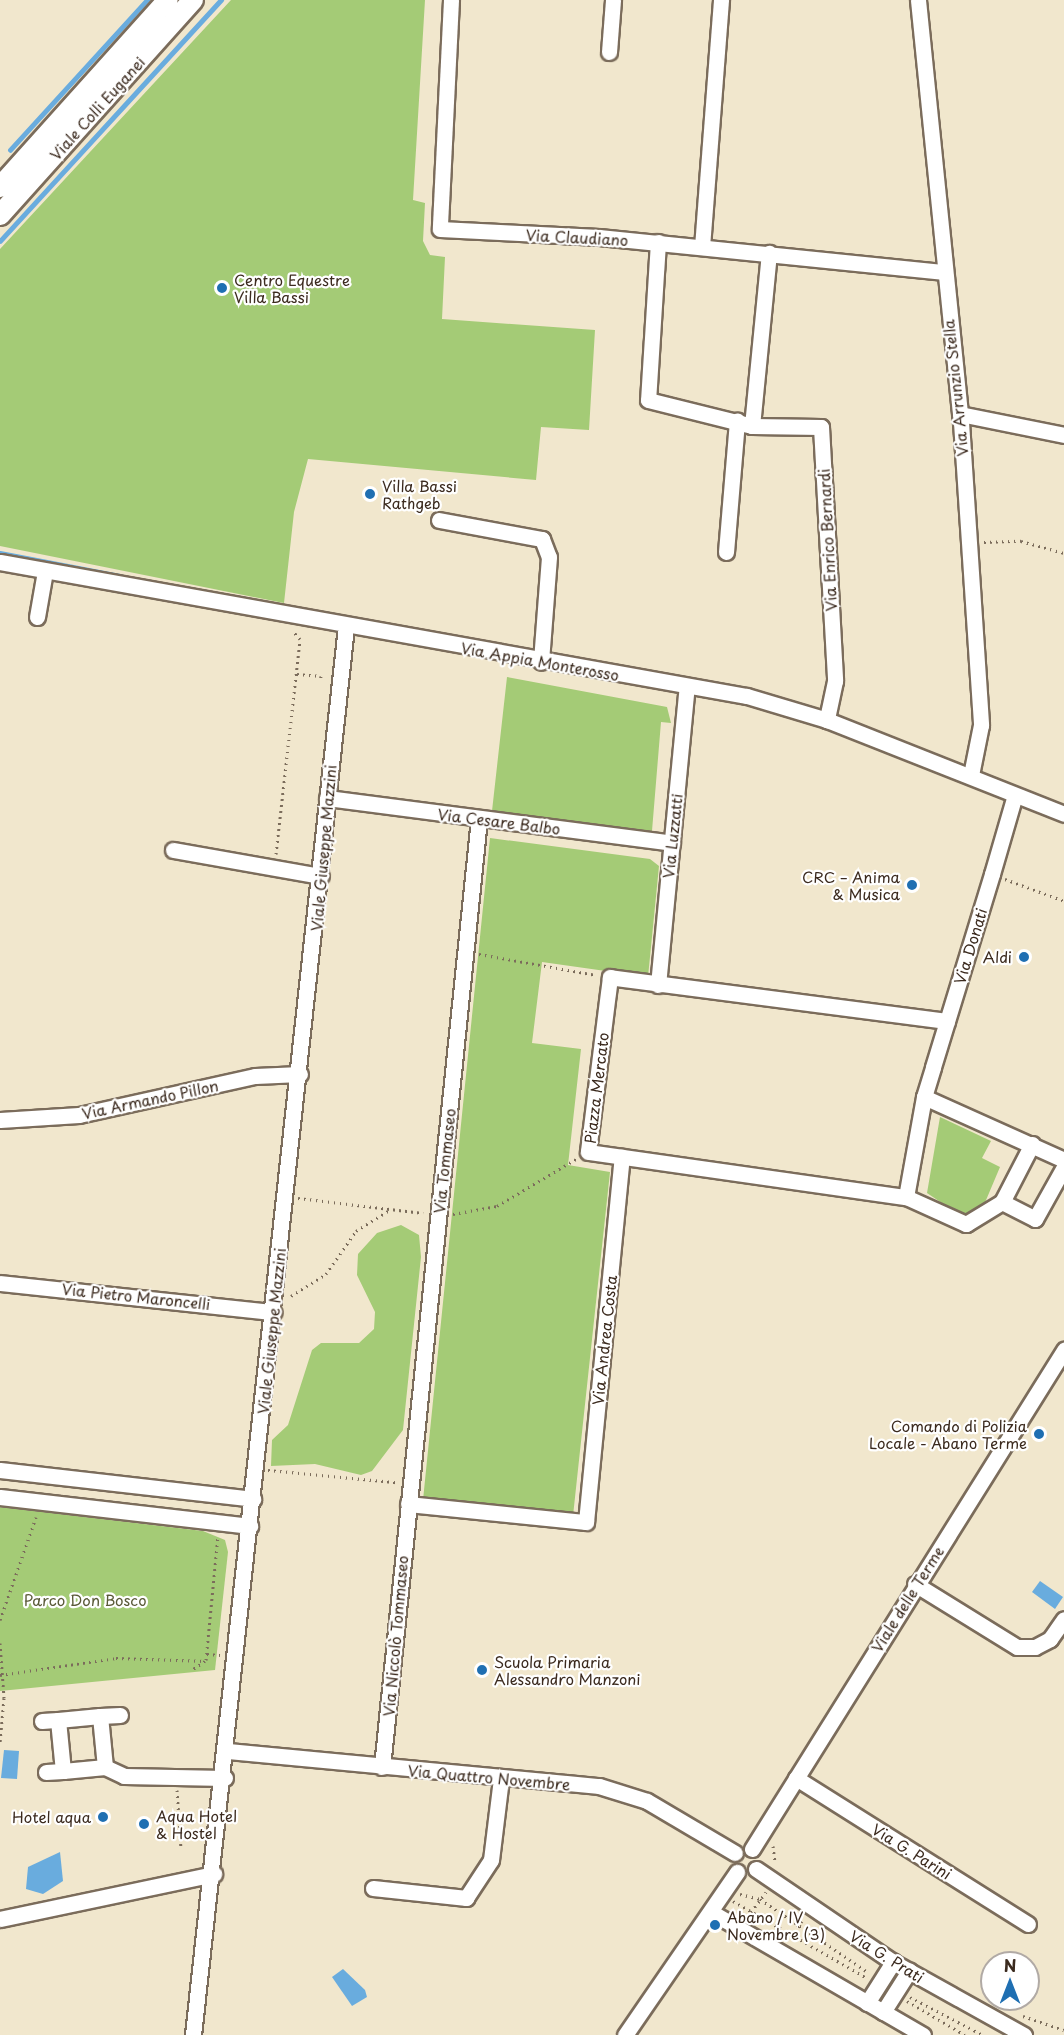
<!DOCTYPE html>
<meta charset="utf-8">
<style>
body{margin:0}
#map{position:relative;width:1064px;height:2035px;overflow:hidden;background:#f1e7cd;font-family:"Playpen Sans",sans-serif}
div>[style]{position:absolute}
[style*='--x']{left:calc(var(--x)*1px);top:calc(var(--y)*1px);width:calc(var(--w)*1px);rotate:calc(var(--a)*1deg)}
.green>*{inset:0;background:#a4cb76}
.water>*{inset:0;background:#69acde}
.stream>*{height:4.5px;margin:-2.25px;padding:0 2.25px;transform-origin:2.25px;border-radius:2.25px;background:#69acde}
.path>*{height:3px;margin-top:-1.5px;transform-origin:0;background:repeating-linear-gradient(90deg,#7b6c5b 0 1.5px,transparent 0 6px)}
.roads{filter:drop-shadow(2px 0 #7b6c5b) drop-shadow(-2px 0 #7b6c5b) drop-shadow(0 2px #7b6c5b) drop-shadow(0 -2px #7b6c5b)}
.minor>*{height:15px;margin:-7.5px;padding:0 7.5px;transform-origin:7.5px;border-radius:7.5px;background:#fff}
.major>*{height:20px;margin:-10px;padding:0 10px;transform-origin:10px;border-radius:10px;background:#fff}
.dots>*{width:16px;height:16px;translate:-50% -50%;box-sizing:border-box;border:3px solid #fff;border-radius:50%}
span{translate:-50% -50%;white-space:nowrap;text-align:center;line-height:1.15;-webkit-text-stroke:4.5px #fff;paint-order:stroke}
.street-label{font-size:15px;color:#3b2a1e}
.poi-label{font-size:15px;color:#3b2a1e}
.left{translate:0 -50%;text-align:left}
.right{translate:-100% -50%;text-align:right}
.park-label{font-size:15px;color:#5a5a38}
.north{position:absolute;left:980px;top:1951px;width:60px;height:60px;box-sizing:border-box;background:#fff;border:2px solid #b1aaa5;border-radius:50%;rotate:0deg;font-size:16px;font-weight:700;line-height:24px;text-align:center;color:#3b2a1e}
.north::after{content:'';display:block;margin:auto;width:21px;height:27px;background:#1f6fb2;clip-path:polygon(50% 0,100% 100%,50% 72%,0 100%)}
</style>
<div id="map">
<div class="green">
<i style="clip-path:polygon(231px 0,425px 0,413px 200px,425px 203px,423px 241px,430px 255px,445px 257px,442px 319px,595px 330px,589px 430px,541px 427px,536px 480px,308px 459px,294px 512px,284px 603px,0 546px,0 249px)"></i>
<i style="clip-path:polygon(507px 677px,667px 707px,671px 723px,661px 722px,652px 831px,492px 811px)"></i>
<i style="clip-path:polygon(490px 838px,650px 859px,659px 866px,648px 977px,542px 962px,532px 1043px,581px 1049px,568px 1165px,610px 1172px,573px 1516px,423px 1500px)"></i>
<i style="clip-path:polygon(940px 1117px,991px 1141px,982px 1158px,1000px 1167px,981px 1212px,967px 1220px,927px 1193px)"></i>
<i style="clip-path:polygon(401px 1225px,419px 1235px,421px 1257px,403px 1430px,372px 1471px,361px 1475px,315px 1464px,271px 1466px,272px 1440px,288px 1425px,312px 1350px,321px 1343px,359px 1343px,374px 1329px,375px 1312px,357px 1275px,358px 1254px,377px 1233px)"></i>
<i style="clip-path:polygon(0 1507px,203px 1531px,225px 1540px,228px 1552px,215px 1670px,0 1691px)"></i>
</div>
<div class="water">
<i style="clip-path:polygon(1040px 1581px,1063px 1597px,1055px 1609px,1032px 1592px)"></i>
<i style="clip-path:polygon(4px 1750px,19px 1751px,17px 1779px,1px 1778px)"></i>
<i style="clip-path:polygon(60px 1852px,63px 1881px,43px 1894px,26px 1889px,28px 1867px)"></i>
<i style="clip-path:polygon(343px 1969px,365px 1990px,367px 1997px,352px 2006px,332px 1977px)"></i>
</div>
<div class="stream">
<i style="--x:10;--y:150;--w:203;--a:-47.6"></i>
<i style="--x:0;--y:241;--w:327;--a:-47.5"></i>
<i style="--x:0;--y:553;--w:123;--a:10.8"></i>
</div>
<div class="path">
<i style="--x:984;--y:542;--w:37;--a:-2"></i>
<i style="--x:1021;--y:541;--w:45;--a:15.6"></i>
<i style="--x:297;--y:674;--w:24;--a:5"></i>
<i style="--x:321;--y:676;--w:5;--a:101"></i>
<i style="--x:276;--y:854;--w:216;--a:-83.6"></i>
<i style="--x:300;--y:639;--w:11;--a:-131"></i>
<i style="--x:1005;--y:879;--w:63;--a:20.4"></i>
<i style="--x:479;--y:954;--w:119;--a:10.2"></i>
<i style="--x:298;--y:1198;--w:126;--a:6.8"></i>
<i style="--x:453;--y:1214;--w:45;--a:-10.3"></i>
<i style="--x:497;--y:1206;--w:92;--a:-30.7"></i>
<i style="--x:291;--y:1296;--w:41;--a:-32.2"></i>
<i style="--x:326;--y:1274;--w:52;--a:-55.1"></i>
<i style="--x:356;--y:1231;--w:39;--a:-32"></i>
<i style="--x:268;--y:1470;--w:129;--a:5.4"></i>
<i style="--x:0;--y:1620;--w:109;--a:-70.7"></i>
<i style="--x:0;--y:1643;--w:55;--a:85.8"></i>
<i style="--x:4;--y:1698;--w:45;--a:95.1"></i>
<i style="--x:207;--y:1654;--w:13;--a:4"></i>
<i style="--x:206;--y:1660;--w:126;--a:-84.5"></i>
<i style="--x:0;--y:1675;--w:117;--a:-8.3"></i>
<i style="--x:116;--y:1658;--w:89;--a:1.9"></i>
<i style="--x:205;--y:1661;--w:14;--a:146"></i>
<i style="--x:177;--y:1790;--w:59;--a:86.1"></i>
<i style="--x:773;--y:1846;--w:16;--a:83"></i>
<i style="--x:740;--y:1894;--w:21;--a:14"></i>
<i style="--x:760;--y:1899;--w:130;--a:34.1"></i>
<i style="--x:733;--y:1901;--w:152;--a:29.9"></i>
<i style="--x:751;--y:1912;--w:25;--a:-53"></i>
<i style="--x:791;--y:1937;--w:23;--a:-56"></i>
<i style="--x:910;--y:1997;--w:82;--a:27.5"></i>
<i style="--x:907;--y:2001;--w:67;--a:30.4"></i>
<i style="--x:1023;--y:2016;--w:43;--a:18.9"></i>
</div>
<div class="roads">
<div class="minor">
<i style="--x:451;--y:0;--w:229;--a:92.8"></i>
<i style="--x:440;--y:229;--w:159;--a:2.9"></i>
<i style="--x:599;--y:237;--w:345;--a:5.8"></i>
<i style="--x:918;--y:0;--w:424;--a:84.2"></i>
<i style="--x:961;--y:422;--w:304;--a:86.2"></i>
<i style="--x:981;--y:725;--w:51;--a:101.3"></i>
<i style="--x:609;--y:52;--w:52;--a:-85.6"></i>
<i style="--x:658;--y:242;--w:158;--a:93.6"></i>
<i style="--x:648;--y:400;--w:107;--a:14"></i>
<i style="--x:752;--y:426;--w:69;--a:0.8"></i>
<i style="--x:821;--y:427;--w:254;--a:86.8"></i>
<i style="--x:835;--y:681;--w:40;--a:102"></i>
<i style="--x:702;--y:247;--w:248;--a:-85.6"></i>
<i style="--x:960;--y:414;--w:106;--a:11.4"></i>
<i style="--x:752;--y:426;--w:174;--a:-84.4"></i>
<i style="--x:439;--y:520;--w:105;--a:10.5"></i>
<i style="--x:542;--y:539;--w:19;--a:69"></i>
<i style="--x:549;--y:557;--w:105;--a:94.4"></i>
<i style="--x:726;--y:552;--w:132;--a:-85.2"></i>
<i style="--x:0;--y:562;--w:759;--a:10.17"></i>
<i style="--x:747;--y:696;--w:84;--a:16.7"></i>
<i style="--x:827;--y:720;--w:255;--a:21.6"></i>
<i style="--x:37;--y:617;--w:47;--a:-80.1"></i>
<i style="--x:327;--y:798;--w:348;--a:7.4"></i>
<i style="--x:173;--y:850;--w:150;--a:10"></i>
<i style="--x:658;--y:985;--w:300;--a:-84.5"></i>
<i style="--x:947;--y:1021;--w:340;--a:-172.6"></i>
<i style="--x:610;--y:977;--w:176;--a:97.2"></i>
<i style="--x:588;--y:1152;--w:321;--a:8.1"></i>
<i style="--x:906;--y:1197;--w:102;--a:-79.8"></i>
<i style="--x:924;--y:1097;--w:31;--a:-73"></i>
<i style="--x:933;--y:1067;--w:202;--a:-73"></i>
<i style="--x:992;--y:874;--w:82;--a:-73.8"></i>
<i style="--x:924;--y:1097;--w:154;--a:24.2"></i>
<i style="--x:0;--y:1120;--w:79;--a:-3.6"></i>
<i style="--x:79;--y:1115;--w:180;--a:-12.5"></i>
<i style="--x:255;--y:1076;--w:45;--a:-2.5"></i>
<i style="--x:1032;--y:1144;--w:65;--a:117.3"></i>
<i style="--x:1002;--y:1202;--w:37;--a:27"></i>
<i style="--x:1035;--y:1219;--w:60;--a:-60.9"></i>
<i style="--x:906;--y:1197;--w:66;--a:24.2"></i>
<i style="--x:966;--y:1224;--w:42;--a:-31.4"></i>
<i style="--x:0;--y:1283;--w:275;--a:6.1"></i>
<i style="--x:0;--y:1470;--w:255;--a:6.5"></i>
<i style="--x:0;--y:1497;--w:252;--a:6.6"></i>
<i style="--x:408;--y:1504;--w:179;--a:5.8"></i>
<i style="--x:586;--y:1522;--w:367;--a:-84.4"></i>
<i style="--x:915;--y:1584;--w:120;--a:31.7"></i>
<i style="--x:1017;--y:1647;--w:18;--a:0"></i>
<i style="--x:1035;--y:1647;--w:17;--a:-28"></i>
<i style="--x:1050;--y:1639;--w:24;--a:-55"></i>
<i style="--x:100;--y:1716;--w:20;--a:-3"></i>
<i style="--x:42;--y:1721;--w:16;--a:-4"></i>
<i style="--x:228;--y:1751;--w:373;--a:5.4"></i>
<i style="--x:599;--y:1786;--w:50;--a:17.4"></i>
<i style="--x:647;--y:1801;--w:102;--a:30.6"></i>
<i style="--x:105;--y:1767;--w:42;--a:174.6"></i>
<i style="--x:63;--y:1771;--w:51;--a:-95.6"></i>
<i style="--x:58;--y:1720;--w:42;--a:-5.4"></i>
<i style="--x:100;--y:1716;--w:51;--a:84.4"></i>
<i style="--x:105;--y:1767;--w:21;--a:25"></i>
<i style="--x:124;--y:1776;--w:101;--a:1.1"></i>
<i style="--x:382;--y:1767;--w:953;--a:-84.16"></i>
<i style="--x:46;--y:1772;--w:17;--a:-3"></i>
<i style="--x:796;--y:1778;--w:274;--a:32.2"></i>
<i style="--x:752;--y:1849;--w:589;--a:-57.98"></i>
<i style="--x:756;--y:1869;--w:166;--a:34.2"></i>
<i style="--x:893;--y:1962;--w:150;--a:29.1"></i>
<i style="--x:373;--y:1888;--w:94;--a:6.1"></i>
<i style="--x:466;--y:1898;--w:45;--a:-56.7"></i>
<i style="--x:491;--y:1860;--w:83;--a:-83"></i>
<i style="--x:711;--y:1912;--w:245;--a:30.1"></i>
<i style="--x:0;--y:1919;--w:219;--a:-11.9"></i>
<i style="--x:867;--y:2003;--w:49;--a:-57.6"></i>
<i style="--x:883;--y:2012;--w:49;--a:-57.6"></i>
<i style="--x:193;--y:2035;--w:1416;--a:-83.8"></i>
<i style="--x:625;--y:2035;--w:198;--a:-55.5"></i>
</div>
<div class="major">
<i style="--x:0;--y:187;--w:251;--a:-48.1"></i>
<i style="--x:0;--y:215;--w:289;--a:-48.1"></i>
</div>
</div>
<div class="dots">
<i style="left:222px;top:288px;background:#1f6fb2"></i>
<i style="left:370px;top:494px;background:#1f6fb2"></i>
<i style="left:912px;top:885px;background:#1f6fb2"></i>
<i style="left:1024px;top:957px;background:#1f6fb2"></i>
<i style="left:1039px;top:1434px;background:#1f6fb2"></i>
<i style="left:482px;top:1670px;background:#1f6fb2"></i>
<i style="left:103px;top:1817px;background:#1f6fb2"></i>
<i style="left:144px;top:1824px;background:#1f6fb2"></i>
<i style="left:715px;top:1925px;background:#1f6fb2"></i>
</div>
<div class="street-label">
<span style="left:97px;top:108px;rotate:-48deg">Viale Colli Euganei</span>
<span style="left:577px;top:237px;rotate:3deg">Via Claudiano</span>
<span style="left:955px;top:388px;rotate:-96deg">Via Arrunzio Stella</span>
<span style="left:827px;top:540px;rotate:-93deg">Via Enrico Bernardi</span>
<span style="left:540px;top:661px;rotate:10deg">Via Appia Monterosso</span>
<span style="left:499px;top:821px;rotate:7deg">Via Cesare Balbo</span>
<span style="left:672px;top:836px;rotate:-84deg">Via Luzzatti</span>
<span style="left:323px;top:848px;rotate:-85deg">Viale Giuseppe Mazzini</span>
<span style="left:970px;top:946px;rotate:-73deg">Via Donati</span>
<span style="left:596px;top:1088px;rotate:-83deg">Piazza Mercato</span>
<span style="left:150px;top:1099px;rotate:-12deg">Via Armando Pillon</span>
<span style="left:444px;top:1161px;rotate:-84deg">Via Tommaseo</span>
<span style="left:136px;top:1296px;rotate:6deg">Via Pietro Maroncelli</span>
<span style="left:271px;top:1331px;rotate:-84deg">Viale Giuseppe Mazzini</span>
<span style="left:604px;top:1340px;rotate:-84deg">Via Andrea Costa</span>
<span style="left:907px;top:1599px;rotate:-58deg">Viale delle Terme</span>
<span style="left:395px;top:1636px;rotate:-85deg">Via Niccolò Tommaseo</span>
<span style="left:489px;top:1777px;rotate:5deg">Via Quattro Novembre</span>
<span style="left:912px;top:1851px;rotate:32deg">Via G. Parini</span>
<span style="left:887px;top:1956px;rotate:32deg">Via G. Prati</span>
</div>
<div class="poi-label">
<span class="left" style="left:234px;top:288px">Centro Equestre<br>Villa Bassi</span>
<span class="left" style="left:382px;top:494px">Villa Bassi<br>Rathgeb</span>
<span class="right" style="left:900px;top:885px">CRC – Anima<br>&amp; Musica</span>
<span class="right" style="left:1012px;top:957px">Aldi</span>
<span class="right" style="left:1027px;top:1434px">Comando di Polizia<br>Locale - Abano Terme</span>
<span class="left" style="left:494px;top:1670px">Scuola Primaria<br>Alessandro Manzoni</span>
<span class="left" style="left:156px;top:1824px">Aqua Hotel<br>&amp; Hostel</span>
<span class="right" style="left:91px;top:1817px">Hotel aqua</span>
<span class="left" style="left:727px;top:1925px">Abano / IV<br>Novembre (3)</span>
</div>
<div class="park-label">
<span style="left:85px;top:1600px">Parco Don Bosco</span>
</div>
<div class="north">N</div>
</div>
